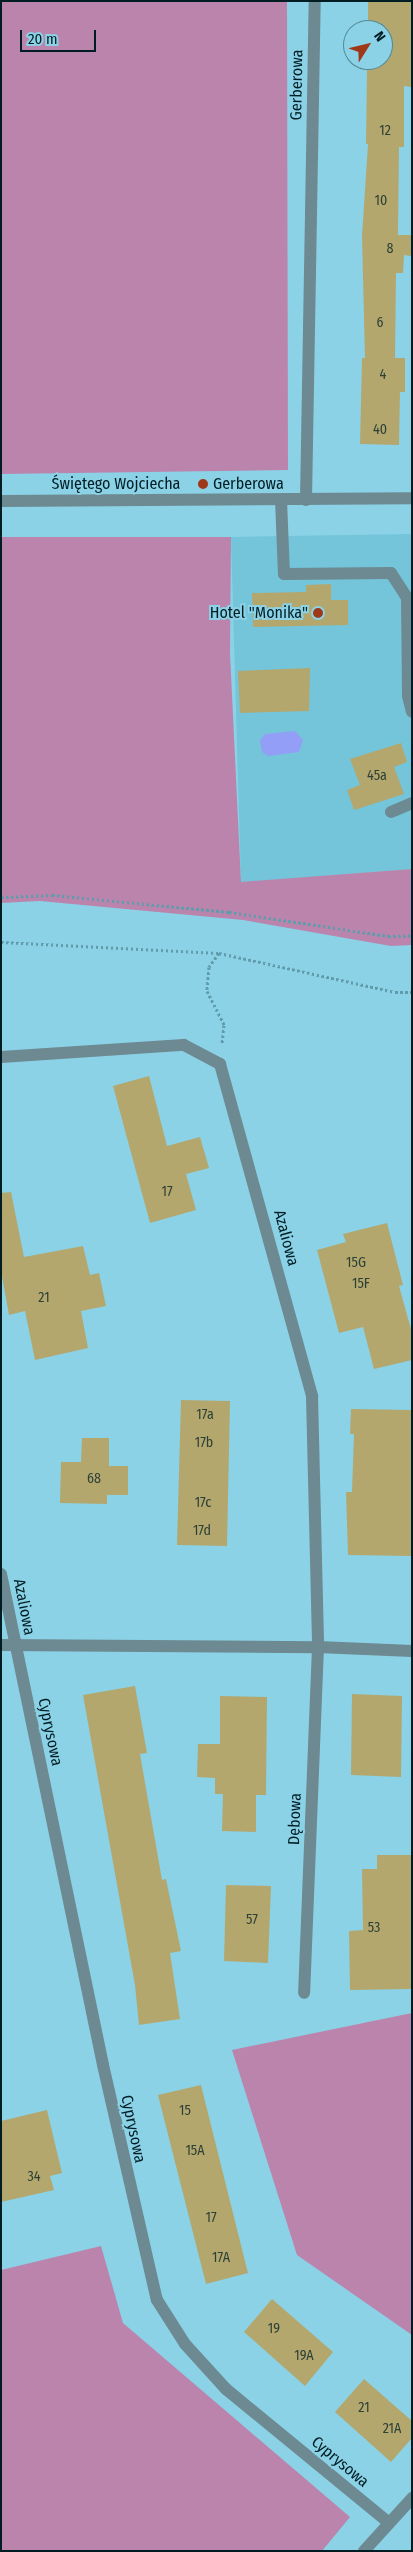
<!DOCTYPE html>
<meta charset="utf-8">
<style>
body{margin:0}
#map{position:relative;width:413px;height:2552px;overflow:hidden;background:#8bd2e6;font-family:"Fira Sans Condensed",sans-serif}
div>[style]{position:absolute}
[style*='--x']{left:calc(var(--x)*1px);top:calc(var(--y)*1px);width:calc(var(--w)*1px);rotate:calc(var(--a)*1deg)}
.built>*{inset:0;background:#74c5da}
.green>*{inset:0;background:#bb84ac}
.water>*{inset:0;background:#939ff6}
.building>*{inset:0;background:#b3a76e}
.path>*{height:3px;margin-top:-1.5px;transform-origin:0;background:repeating-linear-gradient(90deg,#619cac 0 2.5px,transparent 0 5px)}
.service>*{height:12px;margin:-6px;padding:0 6px;transform-origin:6px;border-radius:6px;background:#6d8991}
.minor>*{height:12px;margin:-6px;padding:0 6px;transform-origin:6px;border-radius:6px;background:#6d8991}
.tertiary>*{height:12px;margin:-6px;padding:0 6px;transform-origin:6px;border-radius:6px;background:#6d8991}
.dots>*{width:14px;height:14px;translate:-50% -50%;box-sizing:border-box;border:2px solid #8bd2e6;border-radius:50%}
span{translate:-50% -50%;white-space:nowrap;text-align:center;line-height:1.15;-webkit-text-stroke:4px #8bd2e6;paint-order:stroke}
.number-label{font-size:14px;color:#2d4036}
.number-label span{-webkit-text-stroke-width:0}
.street-label{font-size:16px;color:#001d24}
.poi-label{font-size:16px;color:#001d24}
.left{translate:0 -50%;text-align:left}
.right{translate:-100% -50%;text-align:right}
.frame{position:absolute;inset:0;border:2px solid #001d24;pointer-events:none}
.north{position:absolute;left:343px;top:20px;width:50px;height:50px;box-sizing:border-box;background:#8bd2e6;border:1px solid #538a98;border-radius:50%;rotate:54deg;font-size:14px;font-weight:700;line-height:20px;text-align:center;color:#001d24}
.north::after{content:'';display:block;margin:auto;width:18px;height:22px;background:#9f3818;clip-path:polygon(50% 0,100% 100%,50% 72%,0 100%)}
.scale{position:absolute;left:20px;top:30px;width:76px;height:22px;box-sizing:border-box;border:2px solid #001d24;border-top:0;padding-left:6px;font-size:15px;line-height:18px;white-space:nowrap;color:#001d24;-webkit-text-stroke:4px #8bd2e6;paint-order:stroke}
</style>
<div id="map">
<div class="built">
<i style="clip-path:polygon(412px 534px,412px 869px,241px 883px,231px 537px)"></i>
</div>
<div class="green">
<i style="clip-path:polygon(1px 1px,287px 1px,288px 470px,1px 474px)"></i>
<i style="clip-path:polygon(1px 537px,231px 537px,230px 653px,241px 882px,412px 869px,412px 945px,391px 946px,243px 920px,40px 901px,1px 903px)"></i>
<i style="clip-path:polygon(412px 2013px,412px 2335px,297px 2255px,232px 2050px)"></i>
<i style="clip-path:polygon(101px 2246px,123px 2323px,350px 2517px,322px 2551px,1px 2551px,1px 2270px)"></i>
</div>
<div class="water">
<i style="clip-path:polygon(295px 731px,303px 740px,299px 752px,268px 756px,262px 752px,260px 740px,265px 734px)"></i>
</div>
<div class="building">
<i style="clip-path:polygon(368px 1px,412px 1px,411px 87px,404px 86px,404px 147px,399px 147px,398px 235px,412px 235px,411px 256px,404px 255px,403px 273px,396px 273px,395px 358px,405px 358px,405px 392px,400px 392px,399px 445px,360px 444px,362px 358px,365px 358px,362px 236px,368px 144px,366px 144px,367px 68px,369px 60px,383px 60px,383px 30px,370px 30px,368px 26px)"></i>
<i style="clip-path:polygon(331px 584px,331px 600px,348px 600px,348px 625px,253px 627px,252px 593px,306px 592px,306px 585px)"></i>
<i style="clip-path:polygon(310px 668px,309px 711px,240px 713px,238px 671px)"></i>
<i style="clip-path:polygon(401px 743px,407px 762px,394px 767px,404px 794px,354px 810px,347px 790px,360px 785px,350px 759px)"></i>
<i style="clip-path:polygon(149px 1076px,167px 1146px,200px 1137px,209px 1168px,186px 1174px,196px 1210px,150px 1223px,113px 1086px)"></i>
<i style="clip-path:polygon(11px 1192px,24px 1257px,83px 1246px,90px 1275px,99px 1273px,106px 1306px,81px 1311px,88px 1348px,35px 1360px,25px 1311px,9px 1315px,1px 1271px,1px 1193px)"></i>
<i style="clip-path:polygon(387px 1223px,403px 1285px,399px 1286px,412px 1333px,412px 1360px,374px 1369px,363px 1327px,339px 1333px,317px 1250px,346px 1242px,343px 1234px)"></i>
<i style="clip-path:polygon(181px 1400px,230px 1401px,227px 1546px,177px 1545px)"></i>
<i style="clip-path:polygon(351px 1409px,412px 1410px,412px 1556px,348px 1555px,346px 1492px,352px 1492px,354px 1434px,350px 1434px)"></i>
<i style="clip-path:polygon(82px 1438px,109px 1438px,109px 1466px,128px 1466px,128px 1495px,107px 1495px,107px 1504px,60px 1503px,61px 1462px,81px 1462px)"></i>
<i style="clip-path:polygon(135px 1686px,147px 1753px,140px 1754px,162px 1880px,166px 1879px,181px 1951px,170px 1953px,180px 2019px,139px 2025px,135px 1985px,83px 1695px)"></i>
<i style="clip-path:polygon(352px 1694px,402px 1696px,401px 1777px,351px 1775px)"></i>
<i style="clip-path:polygon(220px 1696px,267px 1697px,266px 1795px,256px 1795px,256px 1832px,222px 1831px,223px 1794px,215px 1794px,215px 1778px,197px 1777px,198px 1744px,220px 1744px)"></i>
<i style="clip-path:polygon(377px 1855px,412px 1855px,411px 1989px,350px 1990px,349px 1931px,363px 1930px,362px 1869px,377px 1869px)"></i>
<i style="clip-path:polygon(226px 1885px,271px 1886px,268px 1963px,224px 1961px)"></i>
<i style="clip-path:polygon(201px 2085px,248px 2273px,206px 2284px,158px 2095px)"></i>
<i style="clip-path:polygon(47px 2110px,62px 2173px,50px 2176px,54px 2190px,1px 2202px,1px 2121px)"></i>
<i style="clip-path:polygon(272px 2299px,333px 2352px,305px 2386px,244px 2332px)"></i>
<i style="clip-path:polygon(364px 2379px,412px 2421px,412px 2438px,391px 2462px,335px 2412px)"></i>
</div>
<div class="path">
<i style="--x:1;--y:897;--w:51;--a:-2.2"></i>
<i style="--x:52;--y:895;--w:178;--a:5.5"></i>
<i style="--x:229;--y:912;--w:161;--a:8.6"></i>
<i style="--x:388;--y:936;--w:24;--a:-2"></i>
<i style="--x:1;--y:942;--w:218;--a:2.9"></i>
<i style="--x:219;--y:953;--w:180;--a:12.5"></i>
<i style="--x:395;--y:992;--w:17;--a:0"></i>
<i style="--x:219;--y:953;--w:17;--a:126"></i>
<i style="--x:209;--y:967;--w:24;--a:95"></i>
<i style="--x:207;--y:991;--w:38;--a:63"></i>
<i style="--x:224;--y:1025;--w:18;--a:96"></i>
</div>
<div class="service">
<i style="--x:281;--y:500;--w:74;--a:87.7"></i>
<i style="--x:284;--y:574;--w:107;--a:-0.5"></i>
<i style="--x:391;--y:573;--w:30;--a:57"></i>
<i style="--x:407;--y:598;--w:98;--a:89.4"></i>
<i style="--x:408;--y:696;--w:16;--a:76"></i>
<i style="--x:391;--y:812;--w:23;--a:-23"></i>
</div>
<div class="minor">
<i style="--x:306;--y:500;--w:499;--a:-89"></i>
<i style="--x:1;--y:1057;--w:183;--a:-3.8"></i>
<i style="--x:184;--y:1045;--w:41;--a:27.8"></i>
<i style="--x:220;--y:1064;--w:345;--a:74.5"></i>
<i style="--x:312;--y:1396;--w:251;--a:88.6"></i>
<i style="--x:318;--y:1647;--w:346;--a:92.3"></i>
<i style="--x:1;--y:1574;--w:501;--a:78.26"></i>
<i style="--x:103;--y:2065;--w:241;--a:77.1"></i>
<i style="--x:157;--y:2300;--w:52;--a:57.5"></i>
<i style="--x:185;--y:2344;--w:61;--a:47.7"></i>
<i style="--x:226;--y:2389;--w:211;--a:39.4"></i>
<i style="--x:1;--y:1645;--w:317;--a:0.4"></i>
<i style="--x:318;--y:1647;--w:94;--a:2.4"></i>
<i style="--x:364;--y:2551;--w:72;--a:-47.8"></i>
</div>
<div class="tertiary">
<i style="--x:1;--y:501;--w:411;--a:-0.4"></i>
</div>
<div class="dots">
<i style="left:203px;top:484px;background:#9f3818"></i>
<i style="left:318px;top:613px;background:#9f3818"></i>
</div>
<div class="number-label">
<span style="left:385px;top:131px">12</span>
<span style="left:381px;top:201px">10</span>
<span style="left:390px;top:249px">8</span>
<span style="left:380px;top:323px">6</span>
<span style="left:383px;top:375px">4</span>
<span style="left:380px;top:430px">40</span>
<span style="left:377px;top:776px">45a</span>
<span style="left:167px;top:1192px">17</span>
<span style="left:356px;top:1263px">15G</span>
<span style="left:361px;top:1284px">15F</span>
<span style="left:44px;top:1298px">21</span>
<span style="left:205px;top:1415px">17a</span>
<span style="left:204px;top:1443px">17b</span>
<span style="left:94px;top:1479px">68</span>
<span style="left:203px;top:1503px">17c</span>
<span style="left:202px;top:1531px">17d</span>
<span style="left:252px;top:1920px">57</span>
<span style="left:374px;top:1928px">53</span>
<span style="left:185px;top:2111px">15</span>
<span style="left:195px;top:2151px">15A</span>
<span style="left:34px;top:2177px">34</span>
<span style="left:211px;top:2218px">17</span>
<span style="left:221px;top:2258px">17A</span>
<span style="left:274px;top:2329px">19</span>
<span style="left:304px;top:2356px">19A</span>
<span style="left:364px;top:2408px">21</span>
<span style="left:392px;top:2429px">21A</span>
</div>
<div class="street-label">
<span style="left:297px;top:85px;rotate:-89deg">Gerberowa</span>
<span style="left:116px;top:484px">Świętego Wojciecha</span>
<span style="left:286px;top:1238px;rotate:75deg">Azaliowa</span>
<span style="left:24px;top:1607px;rotate:79deg">Azaliowa</span>
<span style="left:50px;top:1732px;rotate:78deg">Cyprysowa</span>
<span style="left:295px;top:1819px;rotate:-88deg">Dębowa</span>
<span style="left:133px;top:2129px;rotate:78deg">Cyprysowa</span>
<span style="left:340px;top:2462px;rotate:40deg">Cyprysowa</span>
</div>
<div class="poi-label">
<span class="left" style="left:213px;top:484px">Gerberowa</span>
<span class="right" style="left:308px;top:613px">Hotel "Monika"</span>
</div>
<div class="frame"></div>
<div class="north">N</div>
<div class="scale">20 m</div>
</div>
